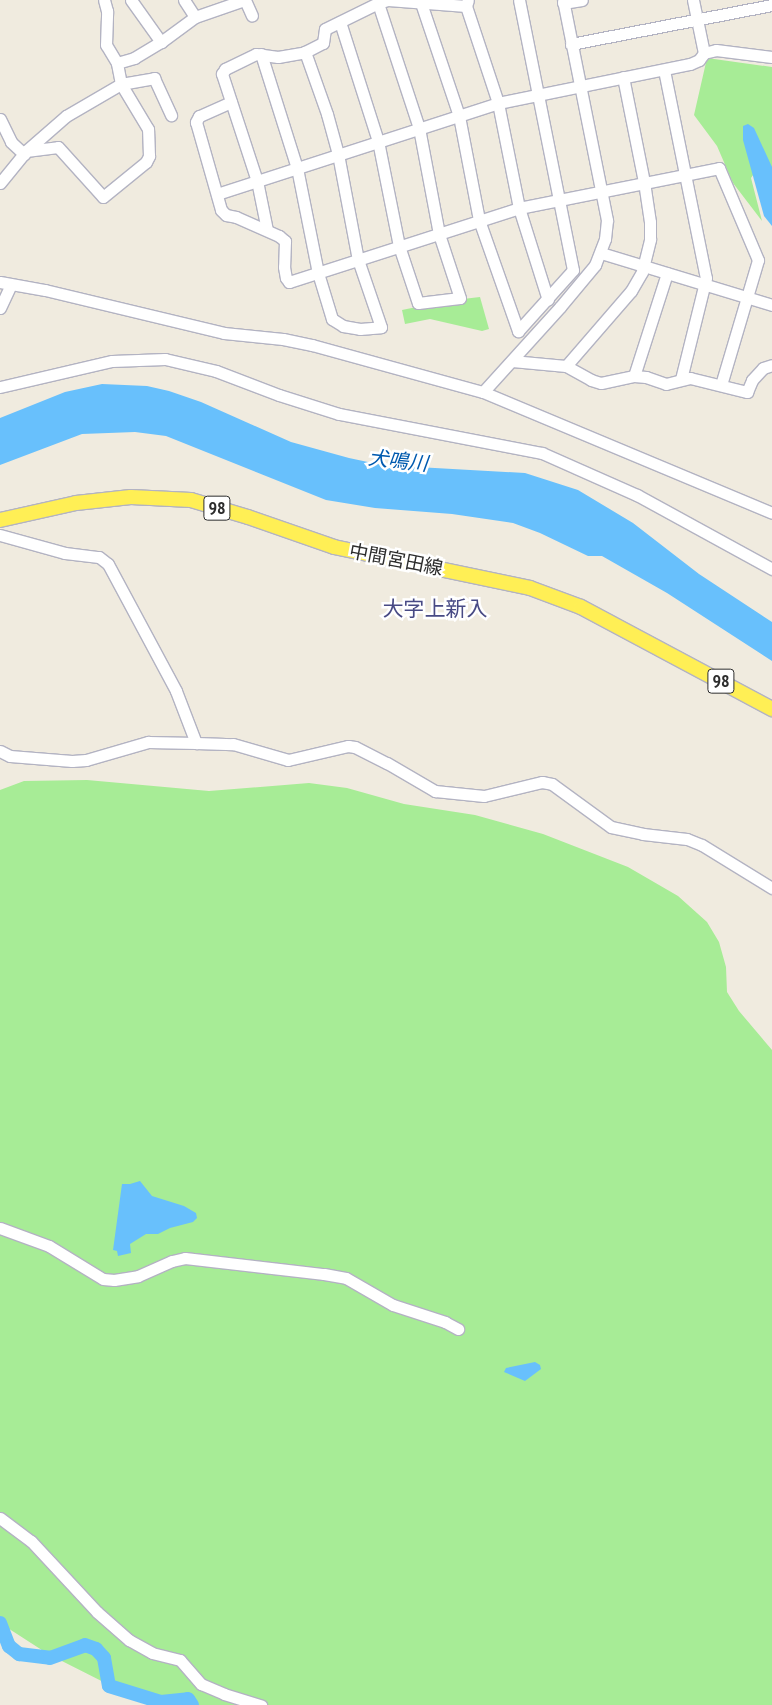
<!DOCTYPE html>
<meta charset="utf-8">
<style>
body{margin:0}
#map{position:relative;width:772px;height:1705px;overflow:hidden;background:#f0ebdf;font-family:"PT Sans Narrow","Noto Sans JP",sans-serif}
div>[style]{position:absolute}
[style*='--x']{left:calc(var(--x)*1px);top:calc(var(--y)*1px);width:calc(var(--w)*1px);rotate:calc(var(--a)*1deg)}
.green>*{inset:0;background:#a7ec96}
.water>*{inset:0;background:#68c0fc}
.river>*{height:14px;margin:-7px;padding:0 7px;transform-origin:7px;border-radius:7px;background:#68c0fc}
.roads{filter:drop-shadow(1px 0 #b3b3c2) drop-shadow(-1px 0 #b3b3c2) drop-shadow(0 1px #b3b3c2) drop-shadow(0 -1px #b3b3c2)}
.minor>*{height:11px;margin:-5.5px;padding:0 5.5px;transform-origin:5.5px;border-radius:5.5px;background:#fff}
.major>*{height:14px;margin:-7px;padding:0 7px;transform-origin:7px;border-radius:7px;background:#ffef55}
span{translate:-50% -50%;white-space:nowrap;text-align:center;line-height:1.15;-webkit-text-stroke:5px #fff;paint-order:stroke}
.shield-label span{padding:1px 4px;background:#fff;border:1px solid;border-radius:4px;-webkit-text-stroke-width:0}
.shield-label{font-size:18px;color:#2d2d2d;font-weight:700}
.street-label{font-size:19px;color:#2d2d2d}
.water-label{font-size:20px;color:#005aaf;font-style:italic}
.quarter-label{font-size:21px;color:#484a84}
</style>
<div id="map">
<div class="green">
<i style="clip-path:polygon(707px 58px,772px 67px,772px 172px,763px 160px,751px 178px,762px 221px,733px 183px,717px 146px,694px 115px)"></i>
<i style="clip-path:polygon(480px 297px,489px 329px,482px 331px,430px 319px,405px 324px,402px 310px,446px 301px)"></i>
<i style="clip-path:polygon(87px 780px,209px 791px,309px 783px,347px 788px,404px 804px,475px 815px,543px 834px,628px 867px,678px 896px,707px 922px,719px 942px,726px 967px,727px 992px,739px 1011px,772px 1050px,772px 1705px,149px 1705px,48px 1654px,0 1623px,0 790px,24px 781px)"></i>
</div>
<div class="water">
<i style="clip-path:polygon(748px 124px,754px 128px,772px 167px,772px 226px,764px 216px,743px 140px,743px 126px)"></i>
<i style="clip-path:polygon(102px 384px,147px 386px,169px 391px,201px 402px,291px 442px,349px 458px,382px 465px,525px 473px,578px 490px,633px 523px,699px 574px,772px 622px,772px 661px,667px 593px,602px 556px,588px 556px,540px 533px,513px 523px,452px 514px,375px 508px,326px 500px,166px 436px,135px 432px,82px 434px,0 465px,0 418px,65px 392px)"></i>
<i style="clip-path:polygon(140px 1181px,152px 1196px,184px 1206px,196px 1213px,197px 1218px,193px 1222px,170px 1228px,158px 1234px,146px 1234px,130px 1244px,131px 1253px,118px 1256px,117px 1251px,113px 1250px,122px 1184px,130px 1184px)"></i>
<i style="clip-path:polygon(535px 1362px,540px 1365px,541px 1369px,525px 1381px,504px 1372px,506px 1368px)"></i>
</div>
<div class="river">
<i style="--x:0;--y:1623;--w:25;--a:69"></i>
<i style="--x:9;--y:1646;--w:13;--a:39"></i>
<i style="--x:19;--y:1654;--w:31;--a:7"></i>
<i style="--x:50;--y:1658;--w:37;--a:-20"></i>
<i style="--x:85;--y:1645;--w:12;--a:20"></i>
<i style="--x:96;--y:1649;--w:12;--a:48"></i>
<i style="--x:104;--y:1658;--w:28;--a:80"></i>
<i style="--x:109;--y:1686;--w:54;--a:17.1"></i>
<i style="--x:161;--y:1702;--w:27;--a:-6"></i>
<i style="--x:188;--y:1699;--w:7;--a:56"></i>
</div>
<div class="roads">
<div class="minor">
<i style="--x:131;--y:0;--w:52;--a:54.5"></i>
<i style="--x:184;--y:0;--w:20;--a:57"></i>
<i style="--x:245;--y:0;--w:17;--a:66"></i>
<i style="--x:693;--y:0;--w:54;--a:78.3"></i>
<i style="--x:421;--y:3;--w:119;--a:71.4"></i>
<i style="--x:459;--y:116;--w:106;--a:79.1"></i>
<i style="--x:479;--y:220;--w:118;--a:70.6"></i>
<i style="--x:518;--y:331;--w:82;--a:-48"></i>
<i style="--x:573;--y:270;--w:275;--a:-101.3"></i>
<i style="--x:563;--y:3;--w:19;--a:-9"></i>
<i style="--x:466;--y:6;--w:102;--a:71.7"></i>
<i style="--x:498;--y:103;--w:107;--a:78.7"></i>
<i style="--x:519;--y:208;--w:96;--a:72.5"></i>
<i style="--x:340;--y:22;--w:125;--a:72.3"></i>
<i style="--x:378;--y:141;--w:107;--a:78.7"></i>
<i style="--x:399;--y:246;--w:60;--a:71.6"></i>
<i style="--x:418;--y:303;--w:42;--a:-6.8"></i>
<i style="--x:460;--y:298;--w:67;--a:-108.2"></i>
<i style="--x:439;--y:234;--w:108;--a:-100.7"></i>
<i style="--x:419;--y:128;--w:132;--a:-108.2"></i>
<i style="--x:571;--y:44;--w:205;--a:-11"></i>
<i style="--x:261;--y:54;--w:120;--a:72.5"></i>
<i style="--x:297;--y:168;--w:107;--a:78.7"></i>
<i style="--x:318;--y:273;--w:48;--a:73.1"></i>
<i style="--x:332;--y:319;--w:13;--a:32"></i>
<i style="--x:343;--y:326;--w:17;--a:10"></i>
<i style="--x:360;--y:329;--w:21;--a:-5"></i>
<i style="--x:381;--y:327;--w:71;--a:-108.9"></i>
<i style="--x:358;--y:260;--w:108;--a:-100.7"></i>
<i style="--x:338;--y:154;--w:41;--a:-105.4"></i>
<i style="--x:327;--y:114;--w:66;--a:-109.5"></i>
<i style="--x:117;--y:63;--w:18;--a:-16"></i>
<i style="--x:134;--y:58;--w:31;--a:-31"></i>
<i style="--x:161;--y:42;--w:42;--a:-36.3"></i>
<i style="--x:195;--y:17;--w:52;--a:-19.1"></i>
<i style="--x:664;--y:70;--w:212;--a:78.6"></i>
<i style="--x:706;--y:278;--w:104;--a:103.9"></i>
<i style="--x:231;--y:102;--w:35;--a:156"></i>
<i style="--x:199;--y:116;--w:7;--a:117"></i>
<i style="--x:196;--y:122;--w:91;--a:74.1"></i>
<i style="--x:221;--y:210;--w:7;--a:45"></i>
<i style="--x:226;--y:215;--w:10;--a:11"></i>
<i style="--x:236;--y:217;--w:47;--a:23.8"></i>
<i style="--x:279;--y:236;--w:8;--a:40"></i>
<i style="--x:285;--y:241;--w:26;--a:92"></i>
<i style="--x:284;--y:267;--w:11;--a:80"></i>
<i style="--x:286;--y:278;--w:5;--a:53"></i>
<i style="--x:289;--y:282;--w:242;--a:-17.8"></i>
<i style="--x:519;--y:208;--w:204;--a:-11.3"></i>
<i style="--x:719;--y:168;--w:100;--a:67"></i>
<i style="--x:758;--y:260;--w:130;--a:106.5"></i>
<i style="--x:0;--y:119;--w:25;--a:64"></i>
<i style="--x:11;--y:142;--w:18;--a:43"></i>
<i style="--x:26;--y:151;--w:32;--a:-7"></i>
<i style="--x:58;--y:147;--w:67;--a:48"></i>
<i style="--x:103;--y:197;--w:55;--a:-39.1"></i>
<i style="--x:146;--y:162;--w:7;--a:-63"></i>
<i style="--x:149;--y:156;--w:27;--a:-92"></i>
<i style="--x:148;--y:129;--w:52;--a:-121"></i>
<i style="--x:121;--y:84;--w:21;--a:-101"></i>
<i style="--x:117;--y:63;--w:21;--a:-121"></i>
<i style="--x:106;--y:45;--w:34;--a:-88"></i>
<i style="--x:107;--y:11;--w:11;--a:-105"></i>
<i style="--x:0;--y:183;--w:41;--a:-50.9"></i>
<i style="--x:26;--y:151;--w:53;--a:-41.2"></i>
<i style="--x:66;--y:116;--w:64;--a:-30.2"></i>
<i style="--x:121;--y:84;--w:34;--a:-10"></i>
<i style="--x:154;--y:78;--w:41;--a:65.3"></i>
<i style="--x:217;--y:194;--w:295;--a:-17.9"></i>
<i style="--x:498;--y:103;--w:196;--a:-11.5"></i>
<i style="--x:690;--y:64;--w:10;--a:-24"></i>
<i style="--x:699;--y:60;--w:9;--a:-54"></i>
<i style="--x:704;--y:53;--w:12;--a:-14"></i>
<i style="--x:716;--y:50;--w:56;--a:7.1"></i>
<i style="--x:267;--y:230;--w:50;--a:-101.5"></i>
<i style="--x:257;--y:181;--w:113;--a:-108.1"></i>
<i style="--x:222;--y:74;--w:6;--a:-59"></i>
<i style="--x:225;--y:69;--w:34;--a:-26"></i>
<i style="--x:256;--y:54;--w:22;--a:8"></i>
<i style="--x:278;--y:57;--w:27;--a:-10"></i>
<i style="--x:305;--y:52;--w:20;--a:-27"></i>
<i style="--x:323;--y:43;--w:14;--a:-82"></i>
<i style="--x:325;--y:29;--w:59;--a:-26.1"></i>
<i style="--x:378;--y:3;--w:10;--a:-17"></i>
<i style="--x:388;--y:0;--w:78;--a:4.4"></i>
<i style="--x:466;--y:6;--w:6;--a:-72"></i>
<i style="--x:601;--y:253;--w:179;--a:16.9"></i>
<i style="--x:0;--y:282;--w:46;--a:10.1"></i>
<i style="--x:45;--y:290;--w:184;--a:13.5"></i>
<i style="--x:224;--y:333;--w:59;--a:5.8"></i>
<i style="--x:283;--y:339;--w:30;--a:12"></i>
<i style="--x:312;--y:345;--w:177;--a:15.4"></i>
<i style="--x:483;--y:392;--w:313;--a:22.7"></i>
<i style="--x:0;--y:308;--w:26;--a:-65"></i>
<i style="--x:512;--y:361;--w:54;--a:5.3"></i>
<i style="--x:566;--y:366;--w:29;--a:29"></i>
<i style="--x:591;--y:380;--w:10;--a:17"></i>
<i style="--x:601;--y:383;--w:34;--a:-12"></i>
<i style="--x:634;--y:376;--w:12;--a:5"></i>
<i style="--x:646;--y:377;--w:21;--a:19"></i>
<i style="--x:666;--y:384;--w:25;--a:-14"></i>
<i style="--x:690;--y:378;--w:59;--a:13.8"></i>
<i style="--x:747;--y:392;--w:13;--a:-67"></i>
<i style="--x:752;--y:380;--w:16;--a:-47"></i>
<i style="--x:763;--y:368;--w:9;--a:-18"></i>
<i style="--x:566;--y:366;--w:99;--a:-49.1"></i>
<i style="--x:631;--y:291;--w:22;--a:-60"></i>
<i style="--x:642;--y:272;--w:34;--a:-76"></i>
<i style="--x:650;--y:239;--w:17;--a:-90"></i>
<i style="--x:650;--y:222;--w:40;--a:-98.5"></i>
<i style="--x:644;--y:182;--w:107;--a:-101.3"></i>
<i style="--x:634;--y:376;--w:108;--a:-72.2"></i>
<i style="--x:0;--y:387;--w:115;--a:-13.1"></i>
<i style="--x:112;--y:361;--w:53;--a:-2.2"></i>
<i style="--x:165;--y:359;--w:52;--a:13.2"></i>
<i style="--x:216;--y:371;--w:67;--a:20.9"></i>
<i style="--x:279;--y:395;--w:63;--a:17.6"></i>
<i style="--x:339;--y:414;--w:207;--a:10.9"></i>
<i style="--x:542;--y:453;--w:104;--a:23.9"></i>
<i style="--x:637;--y:495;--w:154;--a:28.7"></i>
<i style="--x:483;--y:392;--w:115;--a:-47.8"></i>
<i style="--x:560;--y:307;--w:55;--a:-50.2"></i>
<i style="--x:595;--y:265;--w:28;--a:-69"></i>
<i style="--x:605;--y:239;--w:19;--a:-84"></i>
<i style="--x:607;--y:220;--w:224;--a:-101.3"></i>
<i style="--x:0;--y:535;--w:67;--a:15.5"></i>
<i style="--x:65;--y:553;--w:34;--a:7"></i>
<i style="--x:99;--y:557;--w:11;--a:38"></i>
<i style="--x:108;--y:564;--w:144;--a:61.8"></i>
<i style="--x:176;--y:691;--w:56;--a:69"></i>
<i style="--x:0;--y:751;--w:11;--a:27"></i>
<i style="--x:10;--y:756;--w:62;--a:4.6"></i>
<i style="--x:72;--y:761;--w:14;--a:-4"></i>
<i style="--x:86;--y:760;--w:65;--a:-16.2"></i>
<i style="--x:148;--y:742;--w:48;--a:1.2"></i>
<i style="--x:196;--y:743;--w:37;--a:2"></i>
<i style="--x:233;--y:744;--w:57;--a:16.2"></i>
<i style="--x:288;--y:760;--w:62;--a:-13.1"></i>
<i style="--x:348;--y:746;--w:7;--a:8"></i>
<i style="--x:355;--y:747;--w:36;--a:27"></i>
<i style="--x:387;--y:763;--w:56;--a:30.3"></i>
<i style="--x:435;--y:791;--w:49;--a:5.8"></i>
<i style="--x:484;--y:796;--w:60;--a:-13.6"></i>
<i style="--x:542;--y:782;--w:10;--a:11"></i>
<i style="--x:552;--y:784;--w:73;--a:36.1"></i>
<i style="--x:611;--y:827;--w:33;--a:12"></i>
<i style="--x:643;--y:834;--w:44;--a:6.5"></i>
<i style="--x:687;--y:839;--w:16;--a:22"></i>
<i style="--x:702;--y:845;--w:82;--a:31.6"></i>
<i style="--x:0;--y:1228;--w:52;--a:20.2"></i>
<i style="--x:49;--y:1246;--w:63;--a:31.4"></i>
<i style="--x:103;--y:1279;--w:11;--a:5"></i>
<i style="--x:114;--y:1280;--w:24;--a:-9"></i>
<i style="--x:138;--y:1276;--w:37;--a:-24"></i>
<i style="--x:172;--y:1261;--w:13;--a:-13"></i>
<i style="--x:185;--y:1258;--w:140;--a:6.6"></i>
<i style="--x:324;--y:1274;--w:22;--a:10"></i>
<i style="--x:346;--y:1278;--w:54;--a:29.9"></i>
<i style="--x:393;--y:1305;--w:55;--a:18.1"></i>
<i style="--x:445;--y:1322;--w:15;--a:28"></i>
<i style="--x:0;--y:1518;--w:39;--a:37"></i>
<i style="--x:31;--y:1541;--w:97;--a:47.1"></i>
<i style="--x:97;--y:1612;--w:43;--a:41.2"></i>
<i style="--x:129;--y:1640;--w:26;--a:29"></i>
<i style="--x:152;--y:1653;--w:29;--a:14"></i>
<i style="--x:180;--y:1660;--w:32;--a:49"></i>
<i style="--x:201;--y:1684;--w:25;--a:23"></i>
<i style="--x:224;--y:1694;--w:39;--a:17"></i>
</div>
<div class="major">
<i style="--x:0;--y:520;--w:78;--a:-12.6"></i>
<i style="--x:76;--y:503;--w:55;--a:-6.2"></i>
<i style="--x:131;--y:497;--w:60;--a:2.9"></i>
<i style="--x:191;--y:500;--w:59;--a:16.6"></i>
<i style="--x:248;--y:517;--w:91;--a:19.2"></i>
<i style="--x:334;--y:547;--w:200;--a:11.8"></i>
<i style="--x:530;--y:588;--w:54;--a:20.4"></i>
<i style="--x:581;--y:607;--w:217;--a:28.1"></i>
</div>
</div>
<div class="shield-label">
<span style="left:217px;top:508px">98</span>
<span style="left:721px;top:681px">98</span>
</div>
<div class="street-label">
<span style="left:396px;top:560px;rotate:11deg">中間宮田線</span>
</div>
<div class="water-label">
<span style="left:398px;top:461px;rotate:6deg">犬鳴川</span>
</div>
<div class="quarter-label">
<span style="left:435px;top:609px">大字上新入</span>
</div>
</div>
